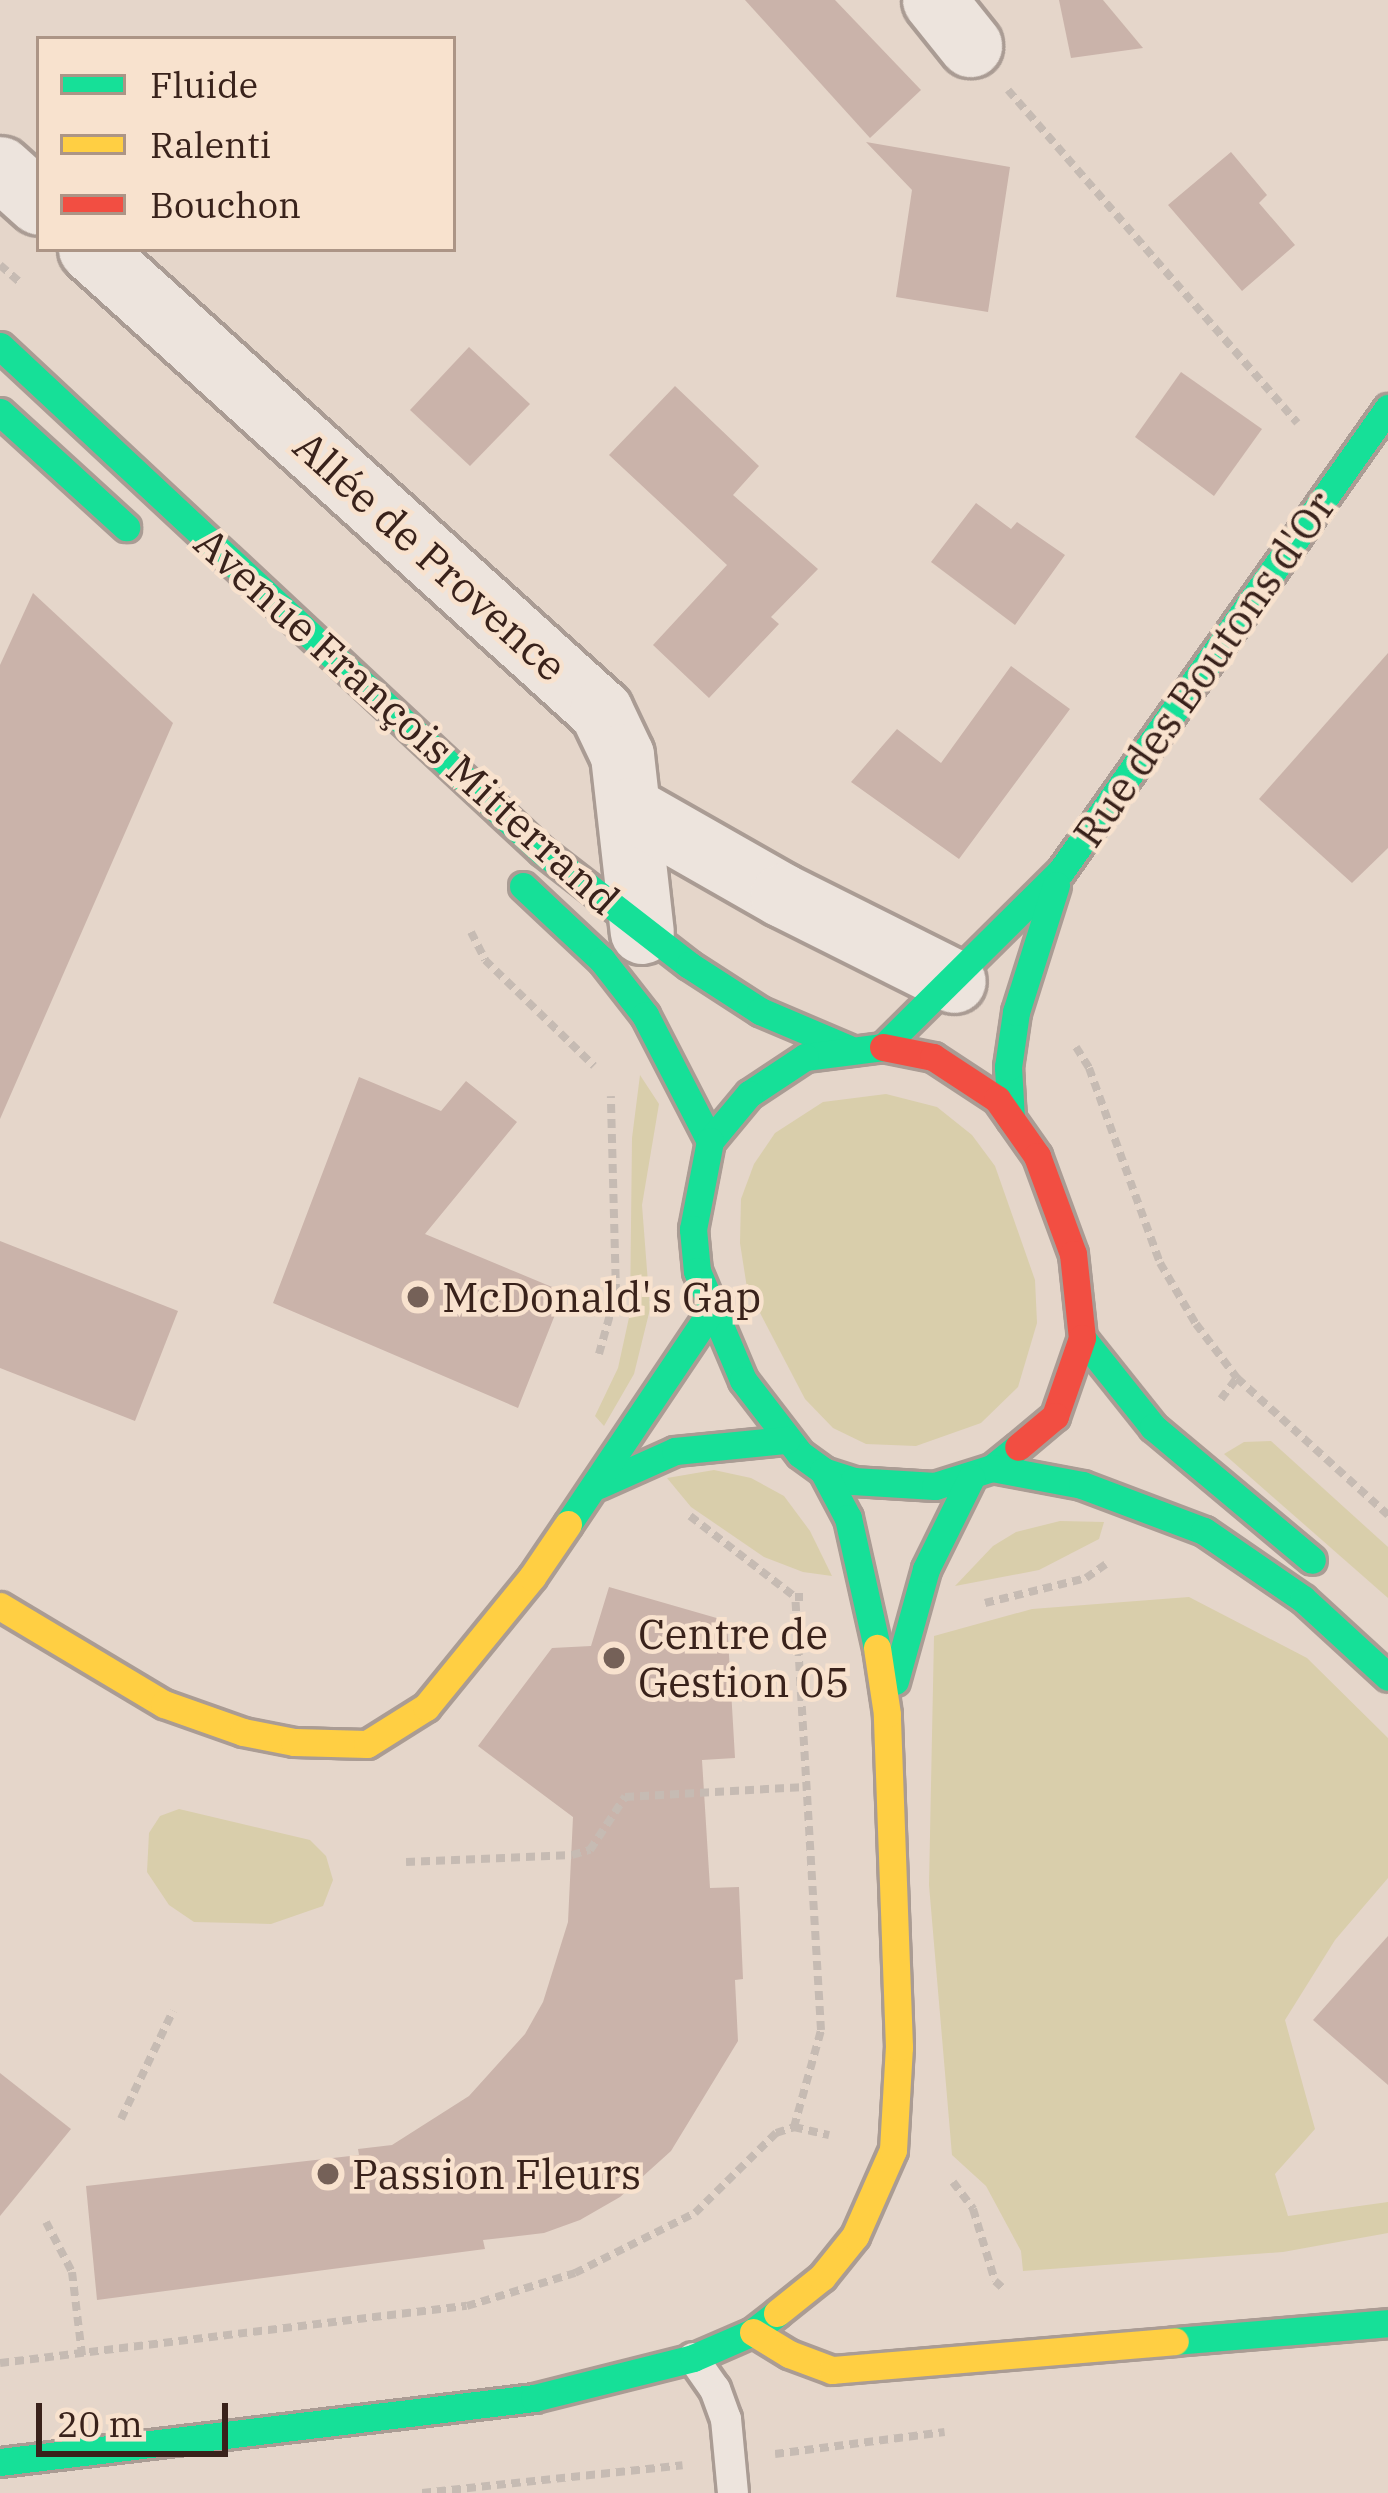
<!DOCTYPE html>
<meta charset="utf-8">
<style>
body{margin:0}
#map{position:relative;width:1388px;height:2493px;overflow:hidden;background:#e5d6ca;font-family:"IBM Plex Serif",serif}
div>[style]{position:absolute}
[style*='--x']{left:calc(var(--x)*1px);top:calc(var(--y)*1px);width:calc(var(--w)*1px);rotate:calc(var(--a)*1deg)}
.green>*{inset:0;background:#d9ceab}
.building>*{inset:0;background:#cab3aa}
.path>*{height:8px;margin-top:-4px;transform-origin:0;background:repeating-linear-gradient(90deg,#c6bbb3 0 9px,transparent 0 15px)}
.roads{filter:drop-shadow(3px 0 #aa9c94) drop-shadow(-3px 0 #aa9c94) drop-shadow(0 3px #aa9c94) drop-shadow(0 -3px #aa9c94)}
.lane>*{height:30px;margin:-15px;padding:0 15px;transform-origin:15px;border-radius:15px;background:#ede4dd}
.street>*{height:63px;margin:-31.5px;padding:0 31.5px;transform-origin:31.5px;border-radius:31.5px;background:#ede4dd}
.fast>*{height:27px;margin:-13.5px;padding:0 13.5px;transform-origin:13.5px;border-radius:13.5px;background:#16e098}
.slow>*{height:27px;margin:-13.5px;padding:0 13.5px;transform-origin:13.5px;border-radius:13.5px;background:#ffcf43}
.jam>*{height:27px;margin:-13.5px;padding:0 13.5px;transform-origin:13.5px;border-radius:13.5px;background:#f24e42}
.dots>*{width:33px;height:33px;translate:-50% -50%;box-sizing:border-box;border:6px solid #f8e2ce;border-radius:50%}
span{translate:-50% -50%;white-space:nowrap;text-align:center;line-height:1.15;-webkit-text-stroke:9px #f8e2ce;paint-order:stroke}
.street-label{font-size:42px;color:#39221b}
.poi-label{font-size:42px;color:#39221b}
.left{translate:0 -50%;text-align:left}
.legend{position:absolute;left:36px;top:36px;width:420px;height:216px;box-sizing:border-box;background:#f8e2ce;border:3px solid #ac9586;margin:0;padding:15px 21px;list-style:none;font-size:36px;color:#39221b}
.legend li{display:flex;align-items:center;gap:24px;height:60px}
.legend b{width:60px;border:3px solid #ac9586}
.scale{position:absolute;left:36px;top:2403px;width:192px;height:54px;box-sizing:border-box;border:6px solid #39221b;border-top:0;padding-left:15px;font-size:36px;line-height:42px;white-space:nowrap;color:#39221b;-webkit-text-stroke:9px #f8e2ce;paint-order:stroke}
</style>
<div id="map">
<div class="green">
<i style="clip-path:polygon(640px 1075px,659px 1104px,642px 1205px,650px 1309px,634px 1374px,604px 1426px,595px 1416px,618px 1368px,630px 1313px,632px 1138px)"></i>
<i style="clip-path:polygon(886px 1094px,937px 1107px,972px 1135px,995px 1166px,1035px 1280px,1037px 1323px,1018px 1387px,981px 1423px,916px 1446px,866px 1444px,833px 1428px,805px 1399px,747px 1288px,740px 1243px,741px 1199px,754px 1164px,775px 1133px,823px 1102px)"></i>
<i style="clip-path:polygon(1271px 1441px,1388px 1547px,1388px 1598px,1224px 1454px,1244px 1442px)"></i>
<i style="clip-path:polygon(714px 1470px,751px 1478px,784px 1496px,810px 1531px,832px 1576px,803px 1572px,764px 1557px,691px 1507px,667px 1478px)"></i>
<i style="clip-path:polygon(1060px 1521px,1104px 1522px,1099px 1539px,1039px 1570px,955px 1586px,993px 1546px,1016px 1532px)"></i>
<i style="clip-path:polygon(1189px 1597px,1307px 1658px,1388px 1738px,1388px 1878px,1335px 1940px,1285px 2020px,1315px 2129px,1275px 2174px,1288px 2216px,1388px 2202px,1388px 2233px,1283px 2252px,1023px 2271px,1021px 2251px,986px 2186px,952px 2155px,929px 1885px,934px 1636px,1032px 1609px)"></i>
<i style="clip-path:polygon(179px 1809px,310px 1840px,326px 1856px,333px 1880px,323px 1906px,271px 1924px,194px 1922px,169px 1905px,147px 1872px,149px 1833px,160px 1816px)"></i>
</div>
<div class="building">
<i style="clip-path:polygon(745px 0,835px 0,921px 90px,870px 138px)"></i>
<i style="clip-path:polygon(1059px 0,1103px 0,1143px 48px,1071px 58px)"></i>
<i style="clip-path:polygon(866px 142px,1010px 167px,988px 312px,896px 297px,912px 190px)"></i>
<i style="clip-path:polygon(1231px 152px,1267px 195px,1259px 203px,1295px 245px,1242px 291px,1168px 205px)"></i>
<i style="clip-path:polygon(469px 347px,530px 404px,470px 466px,410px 410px)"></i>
<i style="clip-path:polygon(1181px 372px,1262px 429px,1214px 496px,1135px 437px)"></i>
<i style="clip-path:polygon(675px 386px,759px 466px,733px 495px,818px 569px,771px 617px,779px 624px,709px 698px,653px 645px,727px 565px,609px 455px)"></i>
<i style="clip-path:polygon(976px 503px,1011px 529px,1017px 522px,1065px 555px,1015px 625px,931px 562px)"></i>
<i style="clip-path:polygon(33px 593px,173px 723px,0 1119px,0 665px)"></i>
<i style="clip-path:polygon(1388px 653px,1388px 848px,1352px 883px,1259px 799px)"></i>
<i style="clip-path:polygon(1011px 666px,1070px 709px,959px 859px,851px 782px,897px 729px,941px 763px)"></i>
<i style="clip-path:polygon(359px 1077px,441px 1111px,466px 1081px,517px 1122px,425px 1234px,564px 1292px,518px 1408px,273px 1303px)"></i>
<i style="clip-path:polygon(0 1241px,178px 1311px,135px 1421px,0 1368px)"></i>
<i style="clip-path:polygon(609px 1587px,727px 1621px,735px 1758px,702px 1760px,710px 1888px,739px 1887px,743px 1979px,735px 1980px,738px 2041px,671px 2151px,620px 2197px,580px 2220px,544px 2233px,483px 2240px,485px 2249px,97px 2300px,86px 2186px,359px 2155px,358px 2149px,392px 2145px,469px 2096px,525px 2034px,543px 2002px,568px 1922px,573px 1817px,478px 1746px,552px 1648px,591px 1646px)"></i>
<i style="clip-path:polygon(1388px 1936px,1388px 2085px,1313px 2020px)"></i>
<i style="clip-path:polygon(0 2073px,71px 2129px,0 2216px)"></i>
</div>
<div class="path">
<i style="--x:1008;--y:90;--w:441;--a:49"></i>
<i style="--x:0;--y:265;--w:28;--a:41"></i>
<i style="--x:471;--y:932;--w:31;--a:63"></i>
<i style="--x:485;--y:960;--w:152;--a:44.2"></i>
<i style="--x:1076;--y:1047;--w:25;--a:58"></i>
<i style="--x:1089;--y:1068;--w:208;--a:70"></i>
<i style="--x:1160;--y:1263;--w:71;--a:59.5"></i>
<i style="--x:1196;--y:1324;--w:68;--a:52.8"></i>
<i style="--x:1237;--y:1378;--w:204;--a:42.2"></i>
<i style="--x:599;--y:1354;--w:63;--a:-74.4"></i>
<i style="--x:616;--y:1293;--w:197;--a:-91.5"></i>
<i style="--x:1221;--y:1399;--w:26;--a:-53"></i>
<i style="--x:690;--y:1516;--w:133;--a:37.6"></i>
<i style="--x:795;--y:1597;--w:8;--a:0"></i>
<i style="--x:985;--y:1603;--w:104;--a:-13.9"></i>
<i style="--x:1086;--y:1578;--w:24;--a:-35"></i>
<i style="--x:406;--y:1862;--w:166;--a:-2.4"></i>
<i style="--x:572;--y:1855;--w:19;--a:-16"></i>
<i style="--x:590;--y:1850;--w:64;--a:-56.6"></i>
<i style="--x:625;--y:1797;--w:181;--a:-3.2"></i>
<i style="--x:121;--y:2119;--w:120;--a:-64.3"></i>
<i style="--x:794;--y:2127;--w:101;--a:-74.4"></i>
<i style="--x:821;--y:2030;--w:434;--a:-93.4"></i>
<i style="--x:953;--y:2182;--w:34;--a:53"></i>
<i style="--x:973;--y:2209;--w:75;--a:73"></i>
<i style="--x:995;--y:2281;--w:13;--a:42"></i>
<i style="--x:46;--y:2222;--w:56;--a:62.5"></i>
<i style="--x:72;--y:2272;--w:84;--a:83.1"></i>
<i style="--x:0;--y:2363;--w:470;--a:-7"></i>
<i style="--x:467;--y:2306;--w:113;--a:-17"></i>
<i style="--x:575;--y:2273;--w:134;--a:-26.6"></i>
<i style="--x:695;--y:2213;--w:114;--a:-44.6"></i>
<i style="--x:776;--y:2133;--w:19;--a:-18"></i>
<i style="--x:794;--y:2127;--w:36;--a:13"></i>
<i style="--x:775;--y:2454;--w:171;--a:-7.4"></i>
<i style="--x:422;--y:2493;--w:262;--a:-6.1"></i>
</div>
<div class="roads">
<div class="lane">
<i style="--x:693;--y:2358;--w:38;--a:55"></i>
<i style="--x:715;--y:2389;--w:32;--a:70"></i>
<i style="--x:726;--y:2419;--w:74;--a:84.6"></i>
</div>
<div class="street">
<i style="--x:934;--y:0;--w:58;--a:51.3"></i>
<i style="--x:0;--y:168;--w:52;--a:41.9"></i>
<i style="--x:90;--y:249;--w:689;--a:42.12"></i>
<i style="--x:601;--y:711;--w:49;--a:64.5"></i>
<i style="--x:622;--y:755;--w:178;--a:83.6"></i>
<i style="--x:631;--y:809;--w:174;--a:29.7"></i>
<i style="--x:782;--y:895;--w:192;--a:26.6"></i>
</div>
<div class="fast">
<i style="--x:0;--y:346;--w:741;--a:42.98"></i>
<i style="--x:542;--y:851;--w:186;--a:37.8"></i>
<i style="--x:689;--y:965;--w:85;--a:32.9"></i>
<i style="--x:760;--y:1011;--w:95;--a:23"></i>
<i style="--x:0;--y:412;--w:171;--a:42.4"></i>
<i style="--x:523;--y:886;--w:108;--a:43.1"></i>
<i style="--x:602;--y:960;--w:70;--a:52"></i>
<i style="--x:645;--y:1015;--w:142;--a:62.7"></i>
<i style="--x:883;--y:1047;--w:250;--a:-44.7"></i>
<i style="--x:1061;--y:871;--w:567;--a:-54.77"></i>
<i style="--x:883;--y:1047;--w:79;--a:172.7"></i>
<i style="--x:805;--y:1057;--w:67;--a:146.5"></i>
<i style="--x:749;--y:1094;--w:61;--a:129.7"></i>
<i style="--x:710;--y:1141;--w:90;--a:100.9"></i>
<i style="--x:693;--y:1229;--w:42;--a:84.6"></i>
<i style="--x:697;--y:1271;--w:118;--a:67.1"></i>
<i style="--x:743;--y:1380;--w:93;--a:52.4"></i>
<i style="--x:800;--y:1454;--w:29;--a:36"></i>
<i style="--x:823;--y:1471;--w:32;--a:18"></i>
<i style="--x:853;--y:1481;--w:82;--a:3.5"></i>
<i style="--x:935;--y:1486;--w:60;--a:-17.5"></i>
<i style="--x:992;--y:1468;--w:33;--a:-39"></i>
<i style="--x:1011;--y:1119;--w:52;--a:-93.3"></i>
<i style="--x:1008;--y:1067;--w:56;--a:-81.7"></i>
<i style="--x:1016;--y:1012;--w:133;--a:-72.5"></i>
<i style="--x:1082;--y:1338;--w:114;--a:51.4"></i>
<i style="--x:1153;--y:1427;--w:207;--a:39.9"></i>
<i style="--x:992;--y:1468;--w:92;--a:10.7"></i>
<i style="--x:1082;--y:1485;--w:130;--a:20.7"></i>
<i style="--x:1204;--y:1531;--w:120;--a:34.5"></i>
<i style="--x:1303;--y:1599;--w:115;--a:42.5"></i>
<i style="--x:823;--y:1471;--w:53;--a:62"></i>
<i style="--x:848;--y:1518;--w:133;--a:77.4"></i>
<i style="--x:599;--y:1485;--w:83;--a:-24.1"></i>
<i style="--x:675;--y:1451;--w:112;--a:-5.7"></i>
<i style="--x:568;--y:1524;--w:257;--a:-56.1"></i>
<i style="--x:895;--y:1681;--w:116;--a:-74.5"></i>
<i style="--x:926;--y:1569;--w:102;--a:-63.7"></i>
<i style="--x:1175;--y:2341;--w:214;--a:-4.8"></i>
<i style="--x:0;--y:2462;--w:538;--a:-6.83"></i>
<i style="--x:534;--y:2398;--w:164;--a:-14.1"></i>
<i style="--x:693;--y:2358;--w:65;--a:-23.4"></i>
<i style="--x:753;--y:2332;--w:31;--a:-38"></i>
</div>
<div class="slow">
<i style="--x:0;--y:1606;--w:191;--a:30.9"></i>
<i style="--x:164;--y:1704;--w:84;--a:19.5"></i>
<i style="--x:243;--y:1732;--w:52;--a:11.1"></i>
<i style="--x:294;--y:1742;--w:73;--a:1.6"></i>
<i style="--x:367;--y:1744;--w:70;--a:-32.1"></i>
<i style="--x:426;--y:1707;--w:168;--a:-50.8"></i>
<i style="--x:532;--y:1577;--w:64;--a:-55.8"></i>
<i style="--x:777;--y:2313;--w:58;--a:-38.7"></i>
<i style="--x:822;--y:2277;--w:53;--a:-51.2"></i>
<i style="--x:855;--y:2236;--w:94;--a:-66.2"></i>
<i style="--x:893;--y:2150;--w:103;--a:-86.7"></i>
<i style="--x:899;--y:2047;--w:333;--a:-92.1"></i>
<i style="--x:887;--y:1714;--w:67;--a:-98.6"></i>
<i style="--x:753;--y:2332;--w:42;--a:31.4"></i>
<i style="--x:789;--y:2354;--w:46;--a:20.4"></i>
<i style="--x:832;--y:2370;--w:344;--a:-4.8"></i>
</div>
<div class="jam">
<i style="--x:883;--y:1047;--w:51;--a:11.3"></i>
<i style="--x:933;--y:1057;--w:77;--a:33.3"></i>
<i style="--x:997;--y:1099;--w:70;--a:54.9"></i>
<i style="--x:1037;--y:1156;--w:104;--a:69.8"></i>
<i style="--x:1073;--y:1254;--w:84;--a:83.9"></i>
<i style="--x:1082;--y:1338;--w:83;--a:109.1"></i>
<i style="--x:1055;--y:1416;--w:48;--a:140"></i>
</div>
</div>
<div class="dots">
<i style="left:418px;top:1297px;background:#756158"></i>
<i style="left:614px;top:1658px;background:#756158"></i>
<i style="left:328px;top:2174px;background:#756158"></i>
</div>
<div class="street-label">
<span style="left:430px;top:556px;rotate:42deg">Allée de Provence</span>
<span style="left:1204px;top:669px;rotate:-55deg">Rue des Boutons d'Or</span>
<span style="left:407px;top:721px;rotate:42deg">Avenue François Mitterrand</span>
</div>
<div class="poi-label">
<span class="left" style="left:442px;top:1297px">McDonald's Gap</span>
<span class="left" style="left:638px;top:1658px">Centre de<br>Gestion 05</span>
<span class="left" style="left:352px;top:2174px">Passion Fleurs</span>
</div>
<ul class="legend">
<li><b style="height:15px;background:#16e098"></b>Fluide</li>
<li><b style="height:15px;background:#ffcf43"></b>Ralenti</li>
<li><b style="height:15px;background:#f24e42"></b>Bouchon</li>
</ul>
<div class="scale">20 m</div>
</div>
